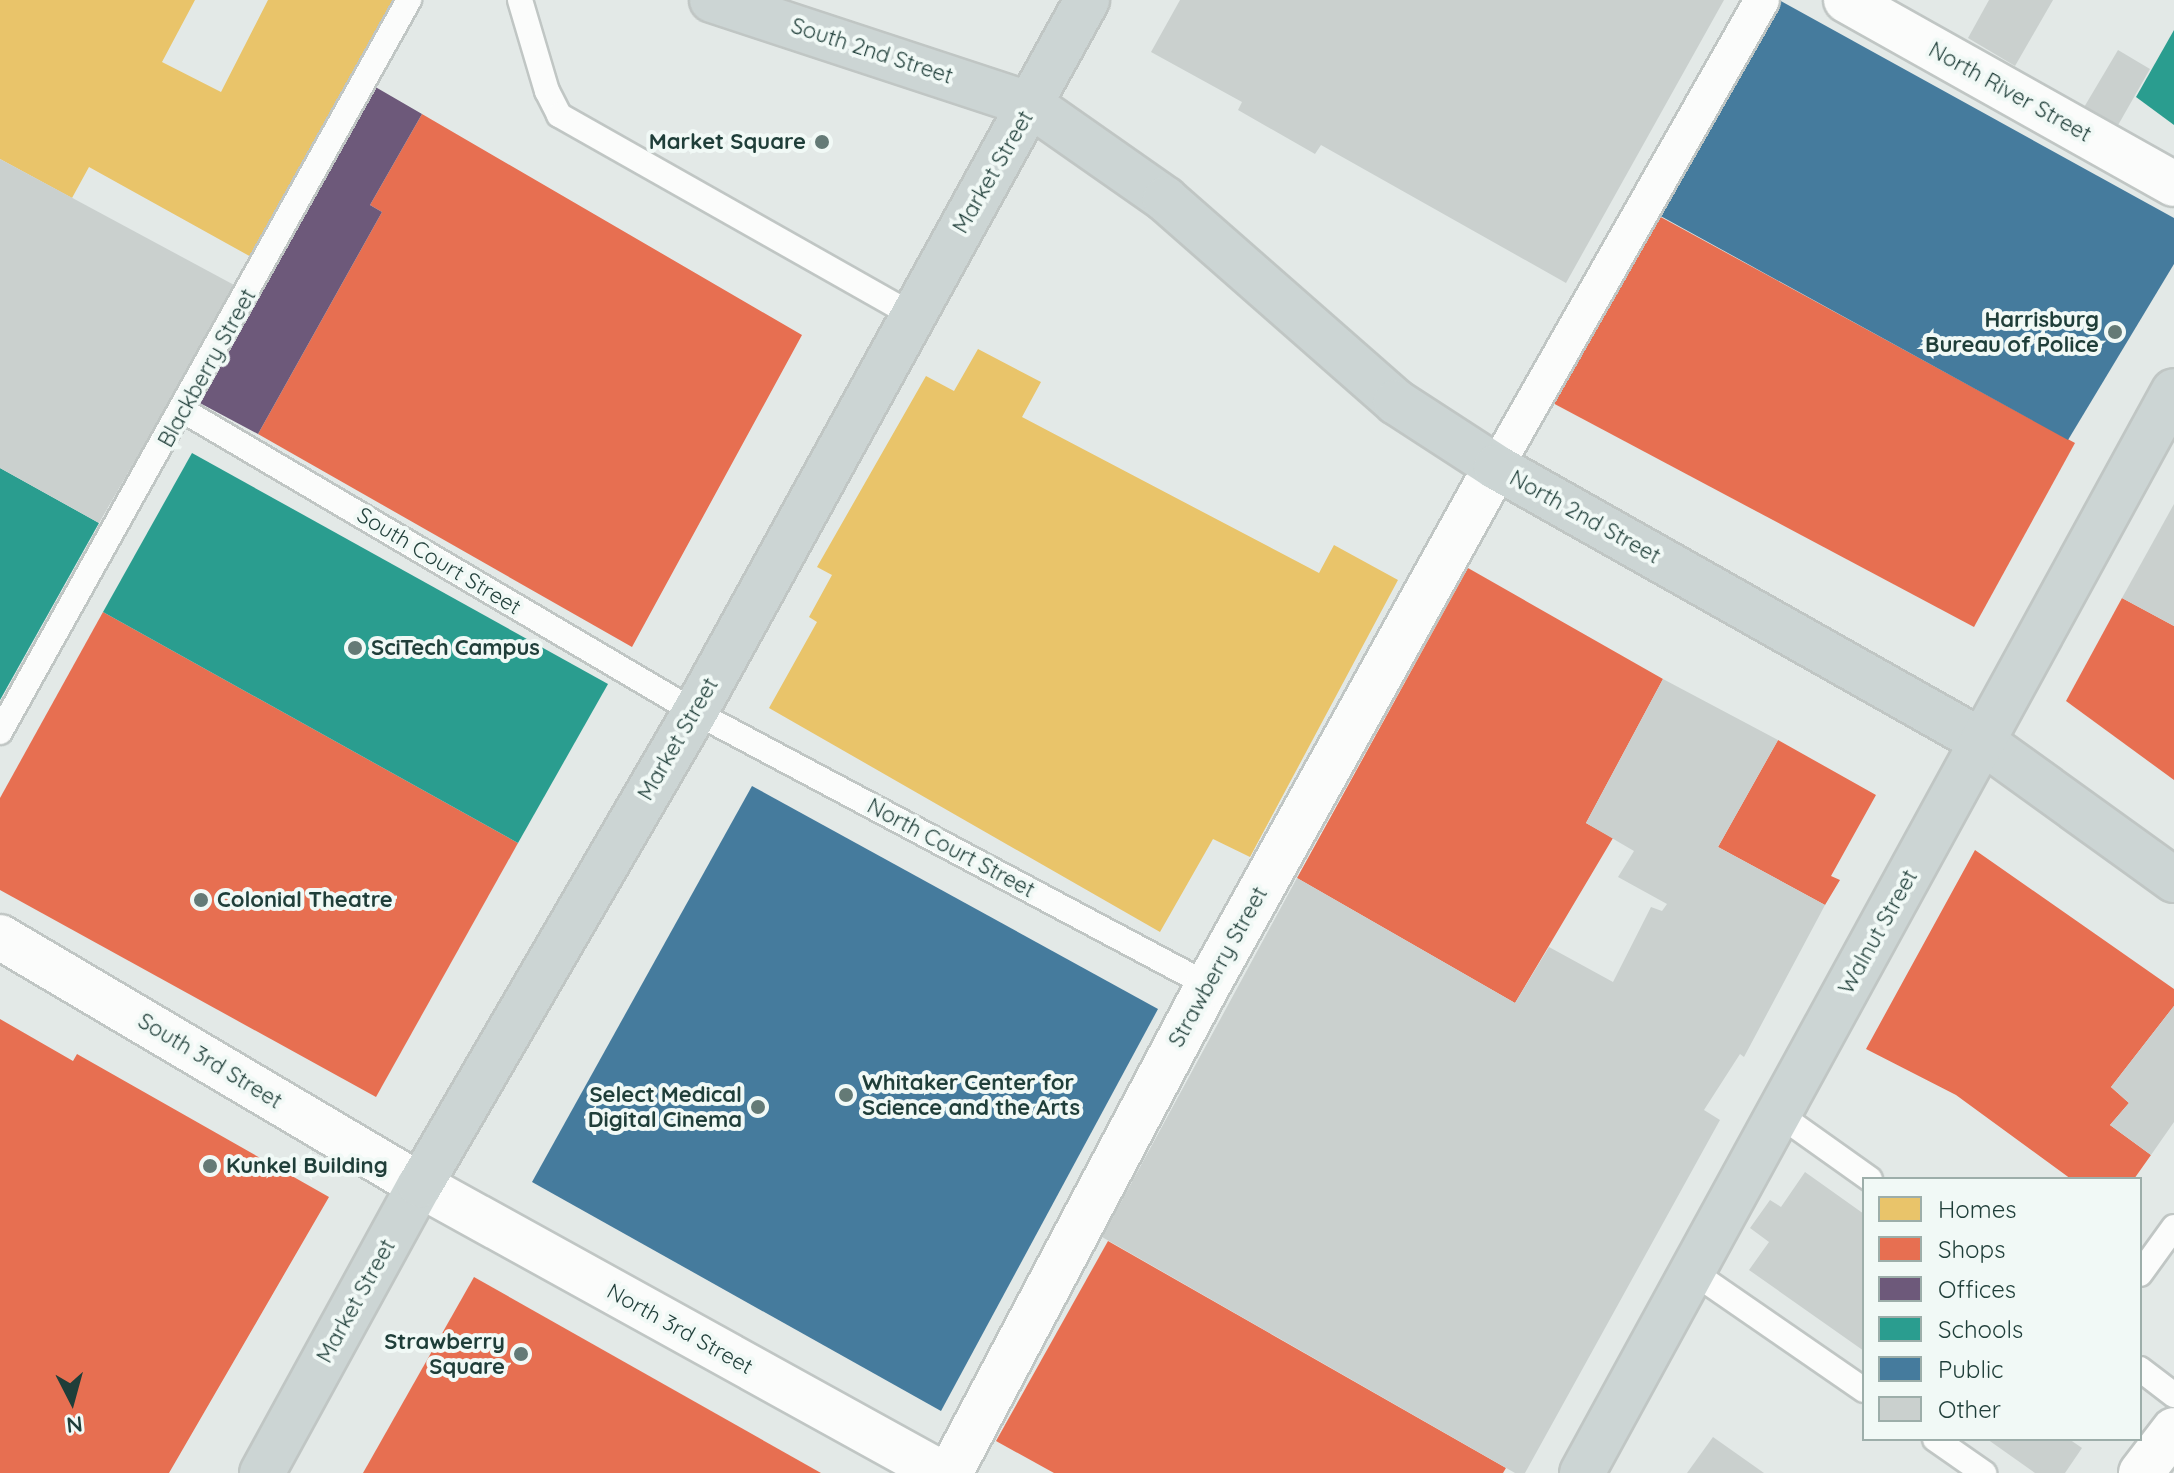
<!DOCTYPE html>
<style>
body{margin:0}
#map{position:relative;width:2174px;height:1473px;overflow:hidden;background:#e3e9e7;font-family:Quicksand,sans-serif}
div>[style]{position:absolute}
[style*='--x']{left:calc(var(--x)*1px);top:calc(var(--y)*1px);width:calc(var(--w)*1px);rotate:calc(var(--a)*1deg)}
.homes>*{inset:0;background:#e9c46a}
.shops>*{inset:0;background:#e76f51}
.offices>*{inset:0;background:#6d597a}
.schools>*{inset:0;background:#2a9d8f}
.public>*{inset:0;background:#457b9d}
.building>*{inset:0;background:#cad0ce}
.roads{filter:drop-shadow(2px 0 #c0c6c4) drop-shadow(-2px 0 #c0c6c4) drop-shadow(0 2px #c0c6c4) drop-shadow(0 -2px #c0c6c4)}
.service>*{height:24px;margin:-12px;padding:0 12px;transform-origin:12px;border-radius:12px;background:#fbfcfb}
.pedestrian>*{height:34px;margin:-17px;padding:0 17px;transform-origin:17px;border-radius:17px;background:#fbfcfb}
.minor>*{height:44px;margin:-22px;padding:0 22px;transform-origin:22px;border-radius:22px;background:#fbfcfb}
.secondary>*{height:44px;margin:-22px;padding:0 22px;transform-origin:22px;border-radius:22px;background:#fbfcfb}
.primary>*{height:44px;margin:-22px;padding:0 22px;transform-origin:22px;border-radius:22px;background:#ccd5d4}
.dots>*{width:22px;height:22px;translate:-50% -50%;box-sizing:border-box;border:4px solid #f1f9f6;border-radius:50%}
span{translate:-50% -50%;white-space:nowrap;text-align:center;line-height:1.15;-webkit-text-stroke:8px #f1f9f6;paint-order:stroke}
.street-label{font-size:22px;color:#1f3e39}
.poi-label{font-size:22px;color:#1f3e39;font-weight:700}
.right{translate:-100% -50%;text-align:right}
.left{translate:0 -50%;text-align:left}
.legend{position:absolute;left:1862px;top:1177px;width:280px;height:264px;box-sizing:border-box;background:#f1f9f6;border:2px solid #9daeaa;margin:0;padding:10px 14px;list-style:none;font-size:24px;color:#1f3e39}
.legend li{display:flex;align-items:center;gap:16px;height:40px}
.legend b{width:40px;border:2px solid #9daeaa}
.north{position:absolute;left:32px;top:1361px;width:80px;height:80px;-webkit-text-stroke:6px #f1f9f6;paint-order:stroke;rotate:174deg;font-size:22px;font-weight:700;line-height:32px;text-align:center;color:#1f3e39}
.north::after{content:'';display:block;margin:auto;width:28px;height:36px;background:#1f3e39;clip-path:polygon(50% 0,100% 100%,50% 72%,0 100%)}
</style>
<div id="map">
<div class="homes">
<i style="clip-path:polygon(0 0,195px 0,162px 62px,221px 92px,268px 0,401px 0,253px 258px,89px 167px,72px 198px,0 159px)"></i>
<i style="clip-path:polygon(978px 349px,1041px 382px,1022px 417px,1319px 573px,1334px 545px,1398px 580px,1250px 857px,1213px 839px,1160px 932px,769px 708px,817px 622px,809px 617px,832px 575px,817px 567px,926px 376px,954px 391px)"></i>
</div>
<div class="shops">
<i style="clip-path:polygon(422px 114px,802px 335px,632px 647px,258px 434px,382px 212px,370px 205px)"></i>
<i style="clip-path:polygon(1657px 215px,2075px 443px,1974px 627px,1549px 401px)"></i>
<i style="clip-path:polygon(1468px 568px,1663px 679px,1586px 823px,1613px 838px,1515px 1003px,1297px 878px)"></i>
<i style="clip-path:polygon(2122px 598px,2174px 626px,2174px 780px,2066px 701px)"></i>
<i style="clip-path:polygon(103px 612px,518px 843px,376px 1097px,0 890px,0 798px)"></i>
<i style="clip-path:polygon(1778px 740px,1876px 795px,1831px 876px,1840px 880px,1825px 905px,1718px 847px)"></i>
<i style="clip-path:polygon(1975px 850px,2174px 989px,2174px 1006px,2111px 1087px,2129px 1103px,2110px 1125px,2151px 1155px,2134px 1179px,2071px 1179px,1956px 1095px,1866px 1049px)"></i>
<i style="clip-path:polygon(0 1019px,73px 1061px,77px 1054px,329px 1197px,169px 1473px,0 1473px)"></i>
<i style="clip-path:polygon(1108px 1241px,1506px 1468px,1503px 1473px,1054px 1473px,996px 1441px)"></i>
<i style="clip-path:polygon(474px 1277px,821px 1473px,363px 1473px)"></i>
</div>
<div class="offices">
<i style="clip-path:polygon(372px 85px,422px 114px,370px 205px,382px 212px,258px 434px,198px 402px)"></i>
</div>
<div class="schools">
<i style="clip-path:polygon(2174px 30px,2174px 125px,2136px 97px)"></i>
<i style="clip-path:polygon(192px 453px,608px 684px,518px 843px,103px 612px)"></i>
<i style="clip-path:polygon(0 468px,99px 523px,0 700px)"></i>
</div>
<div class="public">
<i style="clip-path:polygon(1779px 0,2174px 218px,2174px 264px,2068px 440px,1657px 214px)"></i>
<i style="clip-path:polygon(752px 786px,1158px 1009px,941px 1411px,532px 1182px)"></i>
</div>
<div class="building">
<i style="clip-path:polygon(1180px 0,1724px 0,1566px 283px,1321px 145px,1315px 154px,1238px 110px,1242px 102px,1151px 52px)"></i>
<i style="clip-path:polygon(1989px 0,2053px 0,2015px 66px,1968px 38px)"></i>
<i style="clip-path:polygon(2118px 50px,2150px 69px,2113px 134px,2080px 114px)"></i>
<i style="clip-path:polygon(0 159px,236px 286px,99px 523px,0 468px)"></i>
<i style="clip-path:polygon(2174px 504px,2174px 626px,2122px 598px)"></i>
<i style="clip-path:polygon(1663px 679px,1778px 740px,1718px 847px,1825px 905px,1744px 1057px,1740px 1054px,1704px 1110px,1720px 1120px,1525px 1473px,1515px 1473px,1102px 1237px,1297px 878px,1515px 1003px,1549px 947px,1613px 982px,1651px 907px,1662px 911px,1667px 904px,1618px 877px,1634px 851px,1586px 823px)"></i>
<i style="clip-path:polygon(2174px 1006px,2174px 1122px,2151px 1155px,2110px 1125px,2129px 1103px,2111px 1087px)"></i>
<i style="clip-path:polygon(1805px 1172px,1864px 1214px,1864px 1351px,1749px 1270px,1769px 1242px,1750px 1228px,1770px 1200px,1781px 1207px)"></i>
<i style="clip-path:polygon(1713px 1437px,1764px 1473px,1687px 1473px)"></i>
<i style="clip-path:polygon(1987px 1439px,2069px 1439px,2082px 1448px,2065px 1473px,2035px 1473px)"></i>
</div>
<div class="roads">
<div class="service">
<i style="--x:520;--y:0;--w:95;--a:73.5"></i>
<i style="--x:547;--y:91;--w:27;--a:63"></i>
<i style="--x:559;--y:115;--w:406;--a:29.5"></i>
<i style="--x:184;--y:411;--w:593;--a:30.5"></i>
<i style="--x:695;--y:712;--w:581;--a:28.02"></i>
<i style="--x:0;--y:732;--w:839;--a:-60.81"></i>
<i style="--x:1777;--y:1113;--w:114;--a:35.4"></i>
<i style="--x:1690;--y:1270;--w:211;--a:34.6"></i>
<i style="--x:2140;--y:1274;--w:58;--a:-54.1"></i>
<i style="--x:2140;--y:1369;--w:43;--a:37.4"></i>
<i style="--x:1935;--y:1439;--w:60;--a:34.8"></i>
</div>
<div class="pedestrian">
<i style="--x:1496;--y:467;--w:537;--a:-60.33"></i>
</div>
<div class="minor">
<i style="--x:1846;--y:0;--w:376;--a:29.3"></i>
<i style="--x:0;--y:937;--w:488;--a:30.6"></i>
<i style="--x:950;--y:1473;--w:552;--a:-62.14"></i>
<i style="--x:1208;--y:985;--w:593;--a:-60.93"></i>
<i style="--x:2141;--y:1473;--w:54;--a:-52.5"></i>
</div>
<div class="secondary">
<i style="--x:420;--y:1185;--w:595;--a:28.93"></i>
</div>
<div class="primary">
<i style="--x:712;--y:0;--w:336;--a:18.2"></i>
<i style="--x:1031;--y:105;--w:164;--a:35"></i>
<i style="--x:1165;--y:199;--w:308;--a:41.3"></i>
<i style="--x:1396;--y:402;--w:119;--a:33"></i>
<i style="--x:1496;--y:467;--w:559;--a:29.45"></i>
<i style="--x:1983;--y:742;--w:236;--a:35.8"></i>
<i style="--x:262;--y:1473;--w:328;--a:-61.3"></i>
<i style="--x:420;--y:1185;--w:547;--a:-59.83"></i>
<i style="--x:695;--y:712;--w:813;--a:-61.16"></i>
<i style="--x:1582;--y:1473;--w:1233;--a:-61.32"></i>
</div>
</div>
<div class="dots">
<i style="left:822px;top:142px;background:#647a76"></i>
<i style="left:2115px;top:332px;background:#647a76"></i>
<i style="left:355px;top:648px;background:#647a76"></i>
<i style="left:201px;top:900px;background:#647a76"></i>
<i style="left:846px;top:1095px;background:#647a76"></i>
<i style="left:758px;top:1107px;background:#647a76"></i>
<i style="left:210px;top:1166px;background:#647a76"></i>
<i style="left:521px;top:1354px;background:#647a76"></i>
</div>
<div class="street-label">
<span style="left:872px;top:51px;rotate:18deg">South 2nd Street</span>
<span style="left:2010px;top:92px;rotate:29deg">North River Street</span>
<span style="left:993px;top:172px;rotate:-60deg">Market Street</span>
<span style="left:207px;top:368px;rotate:-61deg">Blackberry Street</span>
<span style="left:1585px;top:517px;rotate:29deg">North 2nd Street</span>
<span style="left:439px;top:561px;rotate:31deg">South Court Street</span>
<span style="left:678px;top:739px;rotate:-60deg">Market Street</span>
<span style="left:951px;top:848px;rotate:28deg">North Court Street</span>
<span style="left:1878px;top:932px;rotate:-61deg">Walnut Street</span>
<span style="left:1218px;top:967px;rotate:-61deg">Strawberry Street</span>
<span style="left:210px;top:1061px;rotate:31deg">South 3rd Street</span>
<span style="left:356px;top:1301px;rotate:-61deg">Market Street</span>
<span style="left:680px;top:1329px;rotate:29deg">North 3rd Street</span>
</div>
<div class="poi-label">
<span class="right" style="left:806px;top:142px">Market Square</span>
<span class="right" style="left:2099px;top:332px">Harrisburg<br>Bureau of Police</span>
<span class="left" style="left:371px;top:648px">SciTech Campus</span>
<span class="left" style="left:217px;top:900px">Colonial Theatre</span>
<span class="left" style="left:862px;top:1095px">Whitaker Center for<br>Science and the Arts</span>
<span class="right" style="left:742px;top:1107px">Select Medical<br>Digital Cinema</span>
<span class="left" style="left:226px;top:1166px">Kunkel Building</span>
<span class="right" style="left:505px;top:1354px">Strawberry<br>Square</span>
</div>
<ul class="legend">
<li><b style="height:22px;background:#e9c46a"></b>Homes</li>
<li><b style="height:22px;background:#e76f51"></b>Shops</li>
<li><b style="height:22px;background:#6d597a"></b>Offices</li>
<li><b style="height:22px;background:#2a9d8f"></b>Schools</li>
<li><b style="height:22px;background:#457b9d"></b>Public</li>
<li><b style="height:22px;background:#cad0ce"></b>Other</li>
</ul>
<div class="north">N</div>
</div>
